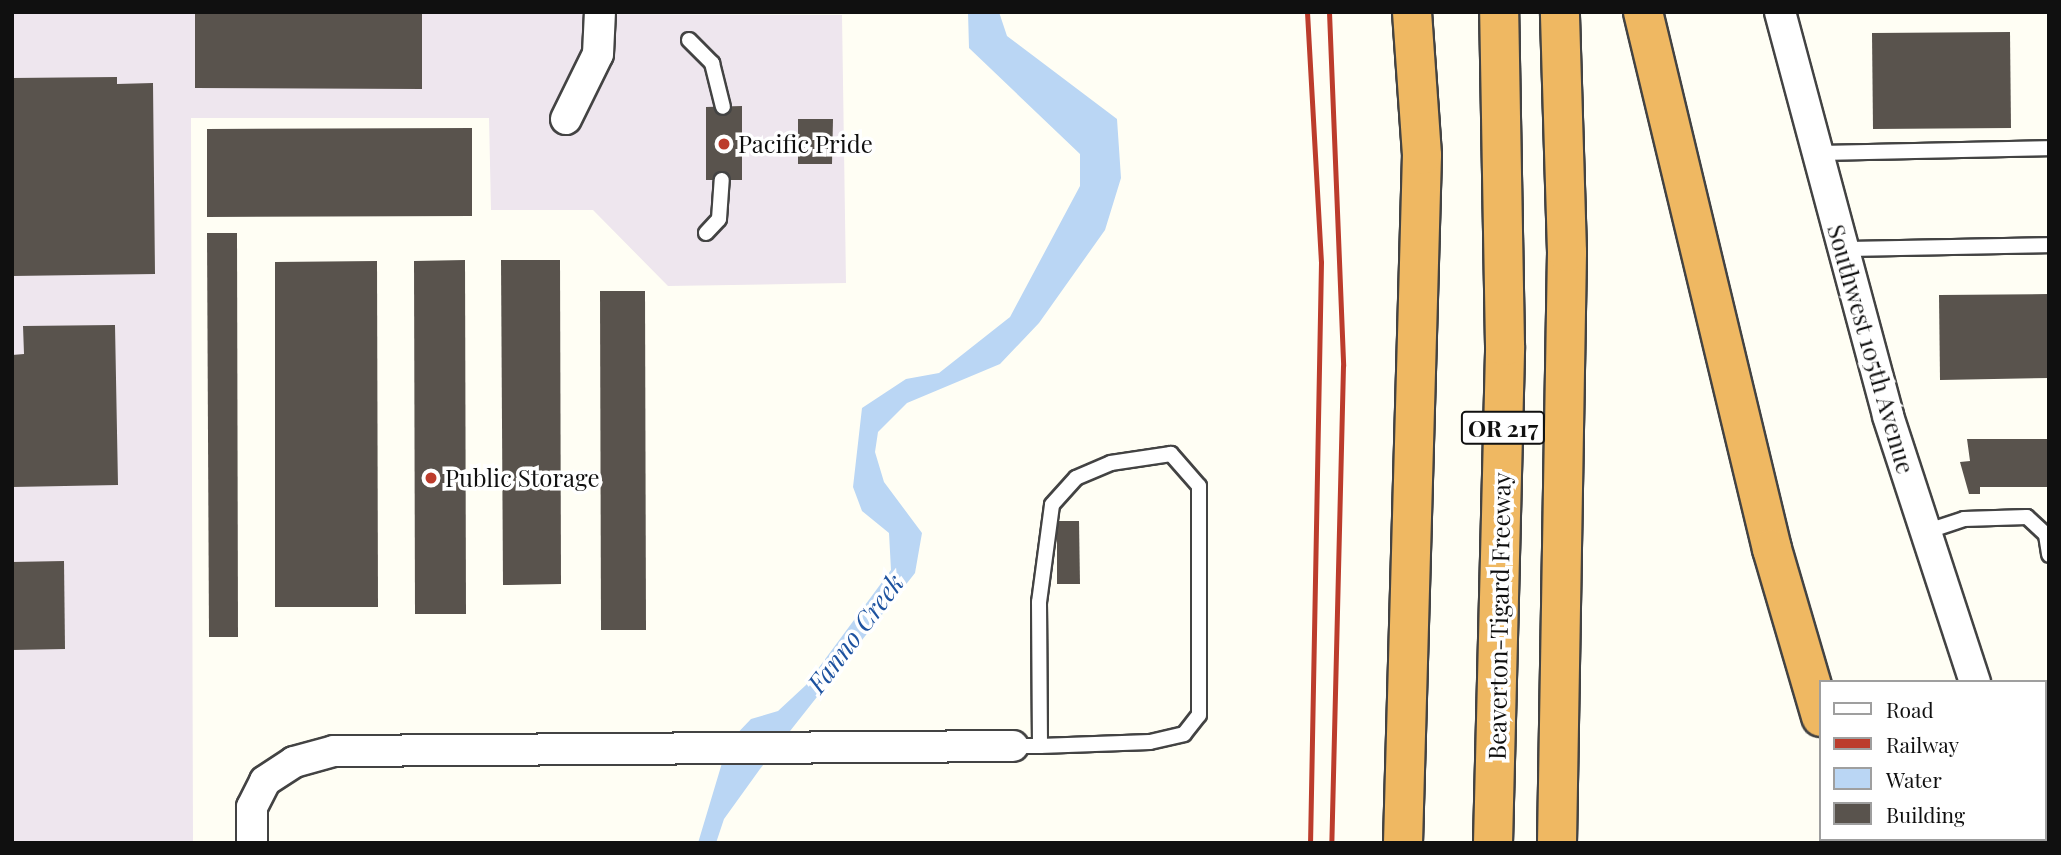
<!DOCTYPE html>
<style>
body{margin:0}
#map{position:relative;width:2061px;height:855px;overflow:hidden;background:#fffef4;font-family:"Playfair Display",serif}
div>[style]{position:absolute}
[style*='--x']{left:calc(var(--x)*1px);top:calc(var(--y)*1px);width:calc(var(--w)*1px);rotate:calc(var(--a)*1deg)}
.industrial>*{inset:0;background:#eee6ee}
.water>*{inset:0;background:#bad6f4}
.building>*{inset:0;background:#59534d}
.roads{filter:drop-shadow(2px 0 #434343) drop-shadow(-2px 0 #434343) drop-shadow(0 2px #434343) drop-shadow(0 -2px #434343)}
.lane>*{height:14px;margin:-7px;padding:0 7px;transform-origin:7px;border-radius:7px;background:#fff}
.street>*{height:30px;margin:-15px;padding:0 15px;transform-origin:15px;border-radius:15px;background:#fff}
.highway>*{height:38px;margin:-19px;padding:0 19px;transform-origin:19px;border-radius:19px;background:#efb862}
.rail>*{height:5px;margin:-2.5px;padding:0 2.5px;transform-origin:2.5px;border-radius:2.5px;background:#bc3c2c}
.dots>*{width:19px;height:19px;translate:-50% -50%;box-sizing:border-box;border:4px solid #fff;border-radius:50%}
span{translate:-50% -50%;white-space:nowrap;text-align:center;line-height:1.15;-webkit-text-stroke:7px #fff;paint-order:stroke}
.shield-label span{padding:2px 5px;background:#fff;border:2px solid;border-radius:5px;-webkit-text-stroke-width:0}
.shield-label{font-size:23px;color:#101010;font-weight:700}
.poi-label{font-size:24px;color:#101010}
.left{translate:0 -50%;text-align:left}
.street-label{font-size:24px;color:#101010}
.water-label{font-size:26px;color:#1d529f;font-style:italic}
.frame{position:absolute;inset:0;border:14px solid #101010;pointer-events:none}
.legend{position:absolute;left:1819px;top:680px;width:228px;height:161px;box-sizing:border-box;background:#fff;border:2px solid #9f9f9f;margin:0;padding:9px 12px;list-style:none;font-size:21px;color:#101010}
.legend li{display:flex;align-items:center;gap:14px;height:35px}
.legend b{width:35px;border:2px solid #9f9f9f}
</style>
<div id="map">
<div class="industrial">
<i style="clip-path:polygon(12px 12px,842px 15px,846px 283px,668px 286px,593px 210px,491px 210px,489px 118px,191px 118px,193px 843px,12px 843px)"></i>
</div>
<div class="water">
<i style="clip-path:polygon(968px 12px,999px 12px,1007px 36px,1117px 119px,1121px 178px,1105px 230px,1039px 323px,1000px 364px,907px 403px,878px 432px,875px 452px,884px 482px,922px 533px,915px 573px,760px 769px,724px 819px,716px 843px,698px 843px,728px 743px,751px 719px,778px 711px,806px 685px,891px 570px,889px 533px,862px 511px,853px 487px,862px 408px,906px 379px,939px 373px,1010px 317px,1080px 186px,1080px 154px,969px 48px)"></i>
</div>
<div class="building">
<i style="clip-path:polygon(195px 12px,422px 12px,422px 89px,195px 88px)"></i>
<i style="clip-path:polygon(2010px 32px,2011px 128px,1873px 129px,1872px 33px)"></i>
<i style="clip-path:polygon(117px 77px,117px 84px,153px 83px,155px 274px,12px 276px,12px 78px)"></i>
<i style="clip-path:polygon(742px 106px,742px 180px,706px 180px,706px 107px)"></i>
<i style="clip-path:polygon(798px 119px,833px 119px,832px 164px,798px 164px)"></i>
<i style="clip-path:polygon(472px 128px,472px 216px,207px 217px,207px 129px)"></i>
<i style="clip-path:polygon(207px 233px,237px 233px,238px 637px,209px 637px)"></i>
<i style="clip-path:polygon(465px 260px,466px 614px,415px 614px,414px 261px)"></i>
<i style="clip-path:polygon(501px 260px,560px 260px,561px 584px,503px 585px)"></i>
<i style="clip-path:polygon(377px 261px,378px 607px,275px 607px,275px 262px)"></i>
<i style="clip-path:polygon(600px 291px,645px 291px,646px 630px,601px 630px)"></i>
<i style="clip-path:polygon(2049px 294px,2049px 378px,1940px 380px,1939px 295px)"></i>
<i style="clip-path:polygon(115px 325px,118px 485px,12px 487px,12px 355px,24px 354px,23px 326px)"></i>
<i style="clip-path:polygon(1967px 439px,2049px 439px,2049px 487px,1980px 487px,1980px 494px,1969px 494px,1960px 462px,1970px 461px)"></i>
<i style="clip-path:polygon(1057px 521px,1079px 521px,1080px 584px,1057px 584px)"></i>
<i style="clip-path:polygon(64px 561px,65px 649px,12px 650px,12px 562px)"></i>
</div>
<div class="roads">
<div class="lane">
<i style="--x:689;--y:40;--w:33;--a:45"></i>
<i style="--x:712;--y:63;--w:45;--a:76"></i>
<i style="--x:1816;--y:153;--w:233;--a:-1.2"></i>
<i style="--x:706;--y:233;--w:19;--a:-47"></i>
<i style="--x:719;--y:219;--w:39;--a:-86"></i>
<i style="--x:1842;--y:249;--w:207;--a:-1.1"></i>
<i style="--x:1925;--y:532;--w:41;--a:-18.4"></i>
<i style="--x:1964;--y:519;--w:63;--a:-1.8"></i>
<i style="--x:2027;--y:517;--w:26;--a:43"></i>
<i style="--x:2046;--y:535;--w:20;--a:81"></i>
<i style="--x:2045;--y:705;--w:11;--a:-68"></i>
<i style="--x:1013;--y:746;--w:27;--a:0"></i>
<i style="--x:1040;--y:746;--w:110;--a:-2.1"></i>
<i style="--x:1150;--y:742;--w:35;--a:-13"></i>
<i style="--x:1184;--y:734;--w:24;--a:-52"></i>
<i style="--x:1199;--y:715;--w:229;--a:-90"></i>
<i style="--x:1199;--y:486;--w:43;--a:-131.2"></i>
<i style="--x:1171;--y:454;--w:61;--a:171.5"></i>
<i style="--x:1111;--y:463;--w:38;--a:157"></i>
<i style="--x:1076;--y:478;--w:36;--a:132"></i>
<i style="--x:1052;--y:505;--w:98;--a:97.6"></i>
<i style="--x:1039;--y:602;--w:144;--a:89.6"></i>
</div>
<div class="street">
<i style="--x:1780;--y:12;--w:418;--a:75"></i>
<i style="--x:1888;--y:416;--w:280;--a:71.9"></i>
<i style="--x:566;--y:119;--w:72;--a:-63.8"></i>
<i style="--x:598;--y:54;--w:42;--a:-87.3"></i>
<i style="--x:2045;--y:751;--w:4;--a:27"></i>
<i style="--x:252;--y:843;--w:36;--a:-90"></i>
<i style="--x:252;--y:807;--w:29;--a:-63"></i>
<i style="--x:265;--y:781;--w:35;--a:-33"></i>
<i style="--x:294;--y:762;--w:41;--a:-15.4"></i>
<i style="--x:334;--y:751;--w:679;--a:-0.42"></i>
</div>
<div class="highway">
<i style="--x:1643;--y:12;--w:552;--a:76.49"></i>
<i style="--x:1772;--y:549;--w:175;--a:73.7"></i>
<i style="--x:1857;--y:839;--w:4;--a:76"></i>
<i style="--x:1403;--y:843;--w:688;--a:-88.42"></i>
<i style="--x:1422;--y:155;--w:143;--a:-94"></i>
<i style="--x:1493;--y:843;--w:497;--a:-88.6"></i>
<i style="--x:1505;--y:346;--w:334;--a:-91"></i>
<i style="--x:1557;--y:843;--w:591;--a:-89.03"></i>
<i style="--x:1567;--y:252;--w:240;--a:-91.7"></i>
</div>
</div>
<div class="rail">
<i style="--x:1307;--y:12;--w:250;--a:86.8"></i>
<i style="--x:1321;--y:262;--w:581;--a:91.08"></i>
<i style="--x:1329;--y:12;--w:354;--a:87.7"></i>
<i style="--x:1343;--y:366;--w:477;--a:91.4"></i>
</div>
<div class="dots">
<i style="left:724px;top:144px;background:#bc3c2c"></i>
<i style="left:431px;top:478px;background:#bc3c2c"></i>
</div>
<div class="shield-label">
<span style="left:1503px;top:428px">OR 217</span>
</div>
<div class="poi-label">
<span class="left" style="left:738px;top:144px">Pacific Pride</span>
<span class="left" style="left:445px;top:478px">Public Storage</span>
</div>
<div class="street-label">
<span style="left:1871px;top:349px;rotate:74deg">Southwest 105th Avenue</span>
<span style="left:1499px;top:616px;rotate:-89deg">Beaverton-Tigard Freeway</span>
</div>
<div class="water-label">
<span style="left:855px;top:633px;rotate:-53deg">Fanno Creek</span>
</div>
<div class="frame"></div>
<ul class="legend">
<li><b style="height:9px;background:#fff"></b>Road</li>
<li><b style="height:9px;background:#bc3c2c"></b>Railway</li>
<li><b style="height:19px;background:#bad6f4"></b>Water</li>
<li><b style="height:19px;background:#59534d"></b>Building</li>
</ul>
</div>
